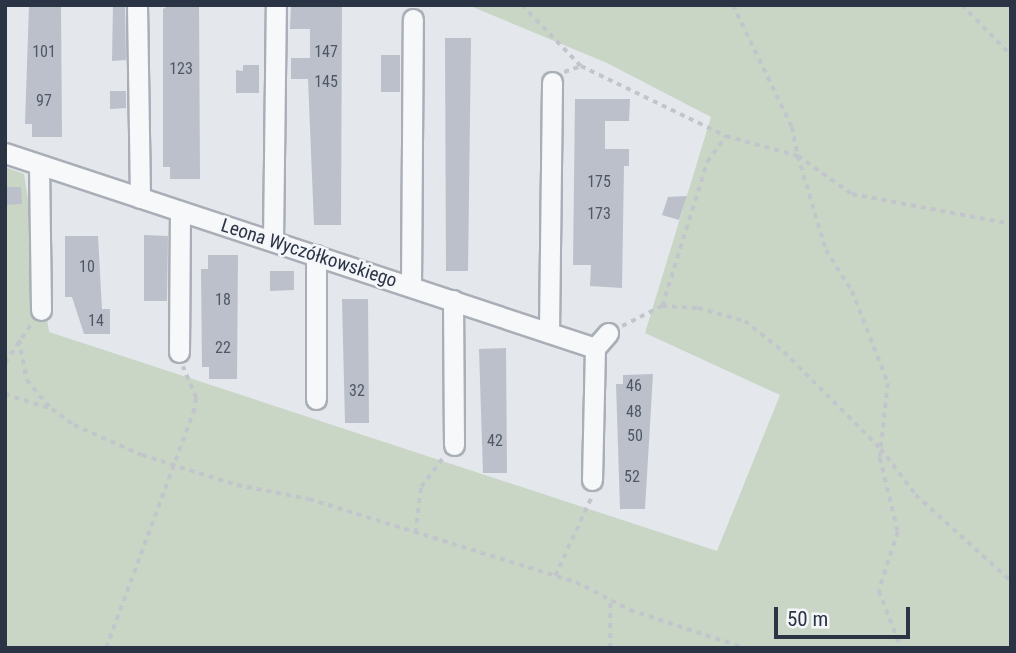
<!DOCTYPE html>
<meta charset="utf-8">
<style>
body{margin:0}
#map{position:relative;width:1016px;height:653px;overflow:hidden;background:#e4e7ec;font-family:"Roboto Condensed",sans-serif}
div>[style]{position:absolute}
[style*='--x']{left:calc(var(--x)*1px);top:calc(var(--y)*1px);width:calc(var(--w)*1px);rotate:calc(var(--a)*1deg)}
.green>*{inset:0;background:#c9d6c5}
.building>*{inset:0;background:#bbc0ca}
.path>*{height:3.5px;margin-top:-1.75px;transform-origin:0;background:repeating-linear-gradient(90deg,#c2c5cb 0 5px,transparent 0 10px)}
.roads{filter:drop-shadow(2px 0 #a9aeb7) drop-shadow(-2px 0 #a9aeb7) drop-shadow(0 2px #a9aeb7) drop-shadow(0 -2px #a9aeb7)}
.street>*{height:19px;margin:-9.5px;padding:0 9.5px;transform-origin:9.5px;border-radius:9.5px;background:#f7f8fa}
span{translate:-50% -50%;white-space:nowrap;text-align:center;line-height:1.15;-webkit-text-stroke:5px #f4f6f9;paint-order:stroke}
.number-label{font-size:16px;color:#4f5766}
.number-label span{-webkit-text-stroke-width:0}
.street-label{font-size:19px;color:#2b3445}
.frame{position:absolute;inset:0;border:7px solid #2b3445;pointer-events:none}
.scale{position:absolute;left:774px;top:607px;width:136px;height:32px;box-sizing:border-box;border:4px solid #2b3445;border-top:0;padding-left:9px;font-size:21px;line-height:24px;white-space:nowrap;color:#2b3445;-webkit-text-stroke:5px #f4f6f9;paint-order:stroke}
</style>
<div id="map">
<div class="green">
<i style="clip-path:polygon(468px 5px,1011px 5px,1011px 648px,5px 648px,5px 167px,24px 174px,49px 332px,717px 551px,780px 395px,645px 333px,711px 117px,607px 63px)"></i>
</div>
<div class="building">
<i style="clip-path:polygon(29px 5px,61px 5px,62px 137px,32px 137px,32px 124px,25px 124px)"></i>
<i style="clip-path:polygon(113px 5px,125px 5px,126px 60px,112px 61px)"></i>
<i style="clip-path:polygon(170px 5px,199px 5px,200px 179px,170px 179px,170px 167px,163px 167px,163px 9px)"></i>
<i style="clip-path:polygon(342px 5px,341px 225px,314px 225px,308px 79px,291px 79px,291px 58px,310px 58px,310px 29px,290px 29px,291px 6px)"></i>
<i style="clip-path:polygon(445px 38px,471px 38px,468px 271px,446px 271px)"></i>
<i style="clip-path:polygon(381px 55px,400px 55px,400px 92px,381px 92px)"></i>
<i style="clip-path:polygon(243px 65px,259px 65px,259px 93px,236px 93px,236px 70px,243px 71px)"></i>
<i style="clip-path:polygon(110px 91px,126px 91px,126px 108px,110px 109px)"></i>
<i style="clip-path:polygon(575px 99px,630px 99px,629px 121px,605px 121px,605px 149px,629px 149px,629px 166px,624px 166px,622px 288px,590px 286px,591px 265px,573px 265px)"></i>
<i style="clip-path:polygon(5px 187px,21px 187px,22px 204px,5px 205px)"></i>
<i style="clip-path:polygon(687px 196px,679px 220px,662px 215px,668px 197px)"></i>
<i style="clip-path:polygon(144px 235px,168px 236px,167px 301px,144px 301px)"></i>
<i style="clip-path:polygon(65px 236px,98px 236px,102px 309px,110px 309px,110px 334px,84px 334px,72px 297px,65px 297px)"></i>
<i style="clip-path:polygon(208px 255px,238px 255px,237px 379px,209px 379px,209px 367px,202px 367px,201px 269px,208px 269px)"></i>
<i style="clip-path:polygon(270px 271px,294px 271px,294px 290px,270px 291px)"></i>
<i style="clip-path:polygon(342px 299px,368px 299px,369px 423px,345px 423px)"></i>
<i style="clip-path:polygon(506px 348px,507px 473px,483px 473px,479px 349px)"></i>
<i style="clip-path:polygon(653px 374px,645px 509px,620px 509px,616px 384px,623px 384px,623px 375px)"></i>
</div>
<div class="path">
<i style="--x:522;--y:5;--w:85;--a:46"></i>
<i style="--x:733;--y:5;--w:136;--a:64.2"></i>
<i style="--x:792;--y:127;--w:30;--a:78"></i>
<i style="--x:798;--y:156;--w:66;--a:35.1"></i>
<i style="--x:852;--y:194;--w:162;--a:10.7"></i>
<i style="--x:962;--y:5;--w:70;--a:45.6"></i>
<i style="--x:564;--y:72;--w:18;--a:-19"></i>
<i style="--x:581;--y:66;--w:161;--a:25.8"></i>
<i style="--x:662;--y:306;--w:36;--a:3"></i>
<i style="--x:698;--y:308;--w:49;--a:15.5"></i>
<i style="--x:745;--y:321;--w:50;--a:38.5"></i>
<i style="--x:784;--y:352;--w:137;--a:45"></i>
<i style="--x:881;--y:449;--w:58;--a:52.7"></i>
<i style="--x:916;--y:495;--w:128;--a:42.2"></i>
<i style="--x:622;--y:326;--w:45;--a:-26.6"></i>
<i style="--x:662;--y:306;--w:151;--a:-72.6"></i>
<i style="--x:707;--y:162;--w:32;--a:-54"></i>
<i style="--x:726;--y:136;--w:75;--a:15.5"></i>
<i style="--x:798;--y:156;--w:98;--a:73.4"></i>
<i style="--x:826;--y:250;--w:49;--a:57.6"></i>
<i style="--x:852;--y:291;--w:99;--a:68.6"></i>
<i style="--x:888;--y:383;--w:75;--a:96.1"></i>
<i style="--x:880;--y:458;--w:76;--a:76.3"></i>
<i style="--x:898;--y:532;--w:62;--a:107.9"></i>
<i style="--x:879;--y:591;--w:61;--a:68.9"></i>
<i style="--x:19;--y:340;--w:41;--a:78.7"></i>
<i style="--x:27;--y:380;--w:35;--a:50"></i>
<i style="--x:5;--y:363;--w:47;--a:-56.3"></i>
<i style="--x:5;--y:394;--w:49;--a:17.7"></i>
<i style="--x:52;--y:409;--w:27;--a:36"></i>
<i style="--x:74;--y:425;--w:74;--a:23.8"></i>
<i style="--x:142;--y:455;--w:100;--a:17.5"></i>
<i style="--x:237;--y:485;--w:73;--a:11"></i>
<i style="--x:309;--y:499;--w:280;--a:17.3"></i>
<i style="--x:576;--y:582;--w:61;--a:27.4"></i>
<i style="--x:630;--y:610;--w:121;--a:18.3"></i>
<i style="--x:415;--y:533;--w:46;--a:-82.6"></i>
<i style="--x:421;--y:487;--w:35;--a:-53"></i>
<i style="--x:555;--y:576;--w:88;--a:-65.2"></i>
<i style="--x:106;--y:648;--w:251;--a:-69.7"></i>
<i style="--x:193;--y:413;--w:15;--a:-79"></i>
<i style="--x:196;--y:398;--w:34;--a:-113"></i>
<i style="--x:610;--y:648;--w:48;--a:-90"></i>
</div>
<div class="roads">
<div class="street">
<i style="--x:137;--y:5;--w:193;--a:89.1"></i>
<i style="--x:5;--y:153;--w:621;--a:18.29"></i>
<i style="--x:595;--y:348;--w:20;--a:-49"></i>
<i style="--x:39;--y:165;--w:145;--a:89.2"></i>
<i style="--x:273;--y:241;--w:236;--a:-89.3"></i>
<i style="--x:411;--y:286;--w:267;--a:-89.6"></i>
<i style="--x:453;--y:300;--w:145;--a:89.6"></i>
<i style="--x:549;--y:331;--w:249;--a:-89.3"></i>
<i style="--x:179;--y:352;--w:140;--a:-89.6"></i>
<i style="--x:316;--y:399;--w:144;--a:-90"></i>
<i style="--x:592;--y:480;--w:132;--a:-88.7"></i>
</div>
</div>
<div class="number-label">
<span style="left:44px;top:52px">101</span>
<span style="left:326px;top:52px">147</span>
<span style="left:181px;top:69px">123</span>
<span style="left:326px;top:82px">145</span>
<span style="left:44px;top:101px">97</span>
<span style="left:599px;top:182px">175</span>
<span style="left:599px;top:214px">173</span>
<span style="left:87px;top:267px">10</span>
<span style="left:223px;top:300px">18</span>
<span style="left:96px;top:321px">14</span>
<span style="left:223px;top:348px">22</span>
<span style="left:634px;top:386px">46</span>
<span style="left:357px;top:391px">32</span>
<span style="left:634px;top:412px">48</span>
<span style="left:635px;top:436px">50</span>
<span style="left:495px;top:441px">42</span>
<span style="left:632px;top:477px">52</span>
</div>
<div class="street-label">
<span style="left:309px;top:253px;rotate:18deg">Leona Wyczółkowskiego</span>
</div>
<div class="frame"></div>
<div class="scale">50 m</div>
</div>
